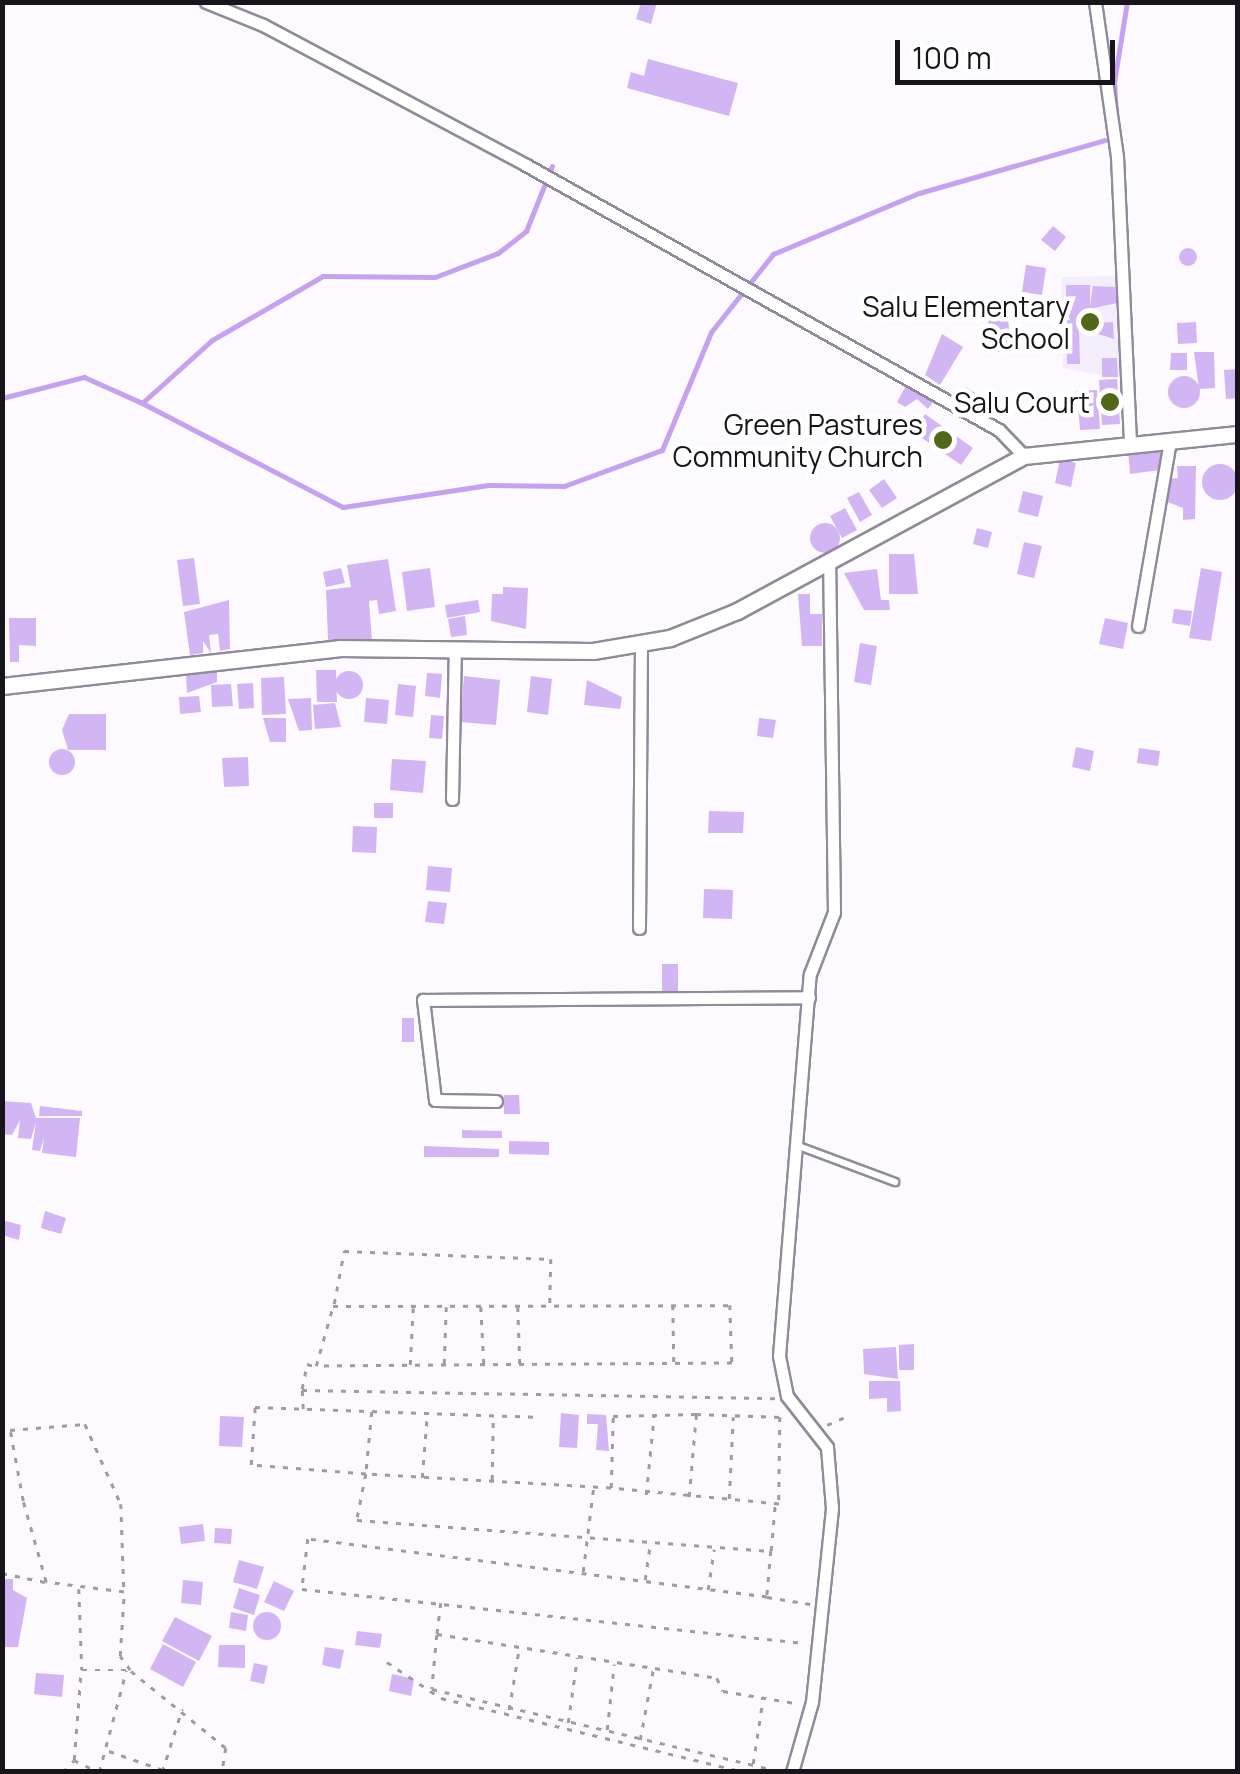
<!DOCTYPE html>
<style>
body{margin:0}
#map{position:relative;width:1240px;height:1774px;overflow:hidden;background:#fcfafe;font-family:Manrope,sans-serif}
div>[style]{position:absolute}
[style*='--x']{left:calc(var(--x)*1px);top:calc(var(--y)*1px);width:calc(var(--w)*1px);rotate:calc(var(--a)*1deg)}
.built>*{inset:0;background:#f4eefc}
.stream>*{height:5px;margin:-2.5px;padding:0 2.5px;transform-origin:2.5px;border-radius:2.5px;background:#c5a2ef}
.building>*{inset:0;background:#d2b6f4}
.round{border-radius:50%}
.path>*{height:2.5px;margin-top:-1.25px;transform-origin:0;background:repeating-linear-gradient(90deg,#9e9ca1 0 5px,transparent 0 13px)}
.roads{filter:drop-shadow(2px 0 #908a99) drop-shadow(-2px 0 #908a99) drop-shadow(0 2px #908a99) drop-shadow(0 -2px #908a99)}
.service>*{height:6px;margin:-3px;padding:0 3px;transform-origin:3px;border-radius:3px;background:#fff}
.minor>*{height:11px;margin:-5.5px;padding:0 5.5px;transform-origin:5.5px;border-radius:5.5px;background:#fff}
.tertiary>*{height:15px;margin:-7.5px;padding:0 7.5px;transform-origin:7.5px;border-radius:7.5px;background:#fff}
.dots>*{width:28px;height:28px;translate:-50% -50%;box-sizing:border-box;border:5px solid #fff;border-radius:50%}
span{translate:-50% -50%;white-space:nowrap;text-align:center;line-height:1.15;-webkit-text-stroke:9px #fff;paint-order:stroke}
.poi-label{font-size:28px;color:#17151b}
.right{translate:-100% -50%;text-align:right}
.frame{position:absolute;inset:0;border:5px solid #17151b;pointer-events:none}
.scale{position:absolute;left:895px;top:40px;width:220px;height:45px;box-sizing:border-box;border:5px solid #17151b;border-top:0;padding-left:12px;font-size:30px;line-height:35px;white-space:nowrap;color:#17151b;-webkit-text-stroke:8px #fff;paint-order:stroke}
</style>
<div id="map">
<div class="built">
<i style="clip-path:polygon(1118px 276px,1120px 379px,1063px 368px,1061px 277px)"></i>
</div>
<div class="stream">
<i style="--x:1117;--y:132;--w:50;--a:-93.4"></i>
<i style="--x:1114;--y:82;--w:81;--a:-80.8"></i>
<i style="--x:2;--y:398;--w:85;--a:-14.4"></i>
<i style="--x:84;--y:377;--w:64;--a:24.1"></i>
<i style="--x:142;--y:403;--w:94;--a:-42"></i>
<i style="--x:212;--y:340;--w:128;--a:-30"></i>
<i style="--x:323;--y:276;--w:112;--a:0.5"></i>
<i style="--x:435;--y:277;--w:67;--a:-20.9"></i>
<i style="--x:498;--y:253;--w:36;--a:-38"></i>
<i style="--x:526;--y:231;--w:70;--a:-68.2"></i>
<i style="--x:142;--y:403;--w:226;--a:27.4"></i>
<i style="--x:343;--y:507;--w:147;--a:-8.6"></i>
<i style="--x:488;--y:485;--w:76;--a:0.8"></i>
<i style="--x:564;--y:486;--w:104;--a:-20.2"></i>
<i style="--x:662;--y:450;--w:128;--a:-67.4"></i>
<i style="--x:711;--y:332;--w:100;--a:-51.5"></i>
<i style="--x:773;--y:254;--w:158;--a:-22.7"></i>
<i style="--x:919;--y:193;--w:193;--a:-15.9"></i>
</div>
<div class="building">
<i style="clip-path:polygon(641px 2px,657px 2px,651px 24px,636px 19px)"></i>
<i style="clip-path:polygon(648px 59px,738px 83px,729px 116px,627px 88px,631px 72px,644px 76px)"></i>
<i style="clip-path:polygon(1053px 226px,1066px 237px,1055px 251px,1041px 240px)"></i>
<i class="round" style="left:1179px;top:248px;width:18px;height:18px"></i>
<i style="clip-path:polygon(1026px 265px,1046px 268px,1042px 295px,1022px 292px)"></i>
<i style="clip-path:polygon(1066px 285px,1090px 285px,1090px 306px,1093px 286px,1117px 287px,1117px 303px,1094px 308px,1094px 323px,1113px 322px,1114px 339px,1079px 328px,1080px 364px,1067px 364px)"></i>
<i style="clip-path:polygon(1008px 318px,1011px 351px,990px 352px,988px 320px)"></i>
<i style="clip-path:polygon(1196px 322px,1197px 343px,1178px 344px,1177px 323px)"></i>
<i style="clip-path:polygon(942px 334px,963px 347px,940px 385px,925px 375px)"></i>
<i style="clip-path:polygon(1194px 352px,1214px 352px,1215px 388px,1199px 389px)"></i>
<i style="clip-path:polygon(1171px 353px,1187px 353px,1187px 370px,1170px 370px)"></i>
<i style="clip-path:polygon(1102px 358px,1117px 358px,1118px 377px,1102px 377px)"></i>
<i style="clip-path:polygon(1238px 369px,1238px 398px,1226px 399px,1224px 370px)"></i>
<i class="round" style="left:1168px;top:376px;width:32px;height:32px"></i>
<i style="clip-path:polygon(1117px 379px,1120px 424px,1102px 425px,1099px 380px)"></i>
<i style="clip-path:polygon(907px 384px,935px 399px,928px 409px,917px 399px,905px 407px,897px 402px)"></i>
<i style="clip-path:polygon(966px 387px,991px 403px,985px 414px,959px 399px)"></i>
<i style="clip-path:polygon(1097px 390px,1100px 429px,1080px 430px,1077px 391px)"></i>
<i style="clip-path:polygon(925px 414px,973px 448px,961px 465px,912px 431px)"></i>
<i style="clip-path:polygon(1164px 446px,1160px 470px,1130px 474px,1128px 449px)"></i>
<i style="clip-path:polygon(1060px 459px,1076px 463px,1071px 487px,1055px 483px)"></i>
<i class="round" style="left:1202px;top:464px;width:36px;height:36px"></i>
<i style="clip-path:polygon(1177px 466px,1196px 466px,1195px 519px,1183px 520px,1183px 508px,1165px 501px,1164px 479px,1178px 478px)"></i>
<i style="clip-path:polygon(884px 479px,897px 498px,882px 508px,869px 490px)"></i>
<i style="clip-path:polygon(1023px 491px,1043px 496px,1038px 517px,1018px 512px)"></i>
<i style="clip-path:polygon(859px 492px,872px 515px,860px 522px,847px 498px)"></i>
<i style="clip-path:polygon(845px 508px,857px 530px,842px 538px,830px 516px)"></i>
<i class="round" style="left:810px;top:523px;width:30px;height:30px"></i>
<i style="clip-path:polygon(977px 528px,992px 532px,988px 548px,973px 544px)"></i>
<i style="clip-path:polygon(1024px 542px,1042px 546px,1034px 578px,1017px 574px)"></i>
<i style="clip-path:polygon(889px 554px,914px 554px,918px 594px,889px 594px)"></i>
<i style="clip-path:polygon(194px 558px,200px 604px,183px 606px,177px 560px)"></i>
<i style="clip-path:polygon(388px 559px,396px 611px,379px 614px,377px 600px,369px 601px,372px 641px,328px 640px,326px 590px,351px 587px,347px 565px)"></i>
<i style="clip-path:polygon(341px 568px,345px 583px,326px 587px,323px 572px)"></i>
<i style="clip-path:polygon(430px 568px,435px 607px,407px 611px,402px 572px)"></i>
<i style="clip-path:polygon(1201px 568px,1222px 572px,1211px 641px,1189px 638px)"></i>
<i style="clip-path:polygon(877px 569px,881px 600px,889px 600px,890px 610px,864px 610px,844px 573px)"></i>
<i style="clip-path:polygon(503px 587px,528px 588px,526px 629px,491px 621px,492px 594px,503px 594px)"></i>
<i style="clip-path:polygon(798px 594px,810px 594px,810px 614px,822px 614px,822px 646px,802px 646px)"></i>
<i style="clip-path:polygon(229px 600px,230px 649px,220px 651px,218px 634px,209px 635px,211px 653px,203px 641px,203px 653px,190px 655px,184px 612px)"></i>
<i style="clip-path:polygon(478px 600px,480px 612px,447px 618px,445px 605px)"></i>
<i style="clip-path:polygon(1174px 609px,1192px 611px,1190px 626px,1172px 623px)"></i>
<i style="clip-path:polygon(465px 616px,467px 635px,451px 637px,448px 619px)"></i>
<i style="clip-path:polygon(9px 618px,36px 618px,36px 646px,19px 645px,19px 662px,10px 662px)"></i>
<i style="clip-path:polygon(1105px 618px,1128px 623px,1123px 649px,1099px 644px)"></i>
<i style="clip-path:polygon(860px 643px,877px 646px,871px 685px,854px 682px)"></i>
<i style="clip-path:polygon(316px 670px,336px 670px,337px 702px,317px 702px)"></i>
<i class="round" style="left:335px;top:671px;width:28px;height:28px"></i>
<i style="clip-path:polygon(217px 672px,217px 682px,187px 693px,186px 675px)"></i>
<i style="clip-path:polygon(427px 673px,442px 674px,440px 698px,425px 696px)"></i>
<i style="clip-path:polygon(464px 676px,500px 680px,496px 725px,460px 722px)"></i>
<i style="clip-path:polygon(531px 676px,552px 679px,548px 715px,527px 712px)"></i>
<i style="clip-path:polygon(284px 677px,286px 714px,262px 715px,261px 678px)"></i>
<i style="clip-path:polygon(587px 680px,622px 697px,620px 709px,584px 705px)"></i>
<i style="clip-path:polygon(253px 683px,254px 708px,239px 709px,237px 684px)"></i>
<i style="clip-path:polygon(231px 684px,233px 706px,212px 707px,211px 685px)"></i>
<i style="clip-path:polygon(398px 684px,416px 686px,413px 717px,395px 715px)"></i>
<i style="clip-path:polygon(199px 696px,201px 712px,180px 714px,179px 697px)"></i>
<i style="clip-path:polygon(311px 698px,312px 730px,299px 731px,288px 699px)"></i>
<i style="clip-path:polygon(366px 698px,389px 700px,387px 724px,364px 722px)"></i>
<i style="clip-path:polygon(335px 703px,341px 727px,315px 729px,313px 705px)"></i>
<i style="clip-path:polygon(69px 714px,106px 714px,106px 750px,68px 750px,62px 730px)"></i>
<i style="clip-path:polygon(431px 715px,444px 716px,442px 739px,429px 738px)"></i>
<i style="clip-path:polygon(263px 718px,286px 718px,286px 742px,270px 742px)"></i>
<i style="clip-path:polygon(759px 718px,776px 720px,773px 738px,757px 736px)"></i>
<i style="clip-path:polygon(1076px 747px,1094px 751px,1090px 771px,1072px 767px)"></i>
<i style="clip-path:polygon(1139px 748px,1160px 751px,1158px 766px,1137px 763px)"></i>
<i class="round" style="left:49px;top:749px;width:26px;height:26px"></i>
<i style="clip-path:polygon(248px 757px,249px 786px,224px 787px,222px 758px)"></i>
<i style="clip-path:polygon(392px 759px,426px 761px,423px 793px,390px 790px)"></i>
<i style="clip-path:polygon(374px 803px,393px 803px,393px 818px,374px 818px)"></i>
<i style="clip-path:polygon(709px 811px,744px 812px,743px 833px,708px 833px)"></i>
<i style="clip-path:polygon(353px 826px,377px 827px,376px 853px,352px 852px)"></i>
<i style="clip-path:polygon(428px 866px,452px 868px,450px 892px,426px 890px)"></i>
<i style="clip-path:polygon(704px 889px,733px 890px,732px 919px,703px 918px)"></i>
<i style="clip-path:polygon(428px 901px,447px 903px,444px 924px,425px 922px)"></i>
<i style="clip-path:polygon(662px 964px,678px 964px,678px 991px,662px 991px)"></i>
<i style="clip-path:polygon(402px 1018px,414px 1018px,414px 1042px,402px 1042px)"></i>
<i style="clip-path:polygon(504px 1095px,519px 1095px,520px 1114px,504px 1114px)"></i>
<i style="clip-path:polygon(2px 1101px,31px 1103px,36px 1118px,80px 1118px,76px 1157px,42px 1153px,44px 1138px,40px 1151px,32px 1150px,36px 1122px,31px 1139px,18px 1138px,20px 1120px,12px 1135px,2px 1134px)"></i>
<i style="clip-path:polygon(40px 1106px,82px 1111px,82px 1116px,39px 1116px)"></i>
<i style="clip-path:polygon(462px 1130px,502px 1131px,502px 1138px,462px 1138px)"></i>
<i style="clip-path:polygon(509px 1141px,549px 1142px,549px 1155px,509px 1154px)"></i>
<i style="clip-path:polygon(424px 1146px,499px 1149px,499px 1157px,424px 1157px)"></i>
<i style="clip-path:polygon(45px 1211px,66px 1218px,61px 1234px,41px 1228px)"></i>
<i style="clip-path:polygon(2px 1220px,21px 1225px,19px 1240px,2px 1235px)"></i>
<i style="clip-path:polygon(914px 1344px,914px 1370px,899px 1370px,899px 1345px)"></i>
<i style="clip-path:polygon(896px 1347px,898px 1379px,864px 1374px,863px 1349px)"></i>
<i style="clip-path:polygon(869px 1381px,900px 1381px,901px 1411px,887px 1412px,887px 1398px,869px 1399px)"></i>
<i style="clip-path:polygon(561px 1413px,579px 1415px,577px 1448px,559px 1447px)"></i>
<i style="clip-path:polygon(587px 1414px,606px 1415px,609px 1451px,596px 1450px,598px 1424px,587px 1424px)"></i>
<i style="clip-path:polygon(220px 1416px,244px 1417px,242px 1447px,219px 1446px)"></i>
<i style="clip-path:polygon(203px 1524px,205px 1541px,181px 1544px,179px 1527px)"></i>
<i style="clip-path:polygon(215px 1528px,232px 1529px,231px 1544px,214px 1543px)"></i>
<i style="clip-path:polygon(239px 1560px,264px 1567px,257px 1589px,233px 1582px)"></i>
<i style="clip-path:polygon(2px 1579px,13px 1579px,13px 1590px,27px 1598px,18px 1647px,2px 1647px)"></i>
<i style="clip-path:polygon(183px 1580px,203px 1582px,201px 1605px,181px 1603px)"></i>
<i style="clip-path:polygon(274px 1581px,294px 1591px,284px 1611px,264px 1602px)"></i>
<i style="clip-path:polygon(239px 1588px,260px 1595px,254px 1615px,233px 1608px)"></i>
<i style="clip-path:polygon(231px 1612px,248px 1615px,246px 1631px,229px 1628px)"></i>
<i class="round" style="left:253px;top:1612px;width:28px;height:28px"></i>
<i style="clip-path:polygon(175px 1617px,212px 1636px,199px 1661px,162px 1641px)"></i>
<i style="clip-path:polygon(357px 1631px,382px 1634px,380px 1648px,355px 1645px)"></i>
<i style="clip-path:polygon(163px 1644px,196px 1662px,183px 1687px,150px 1669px)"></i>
<i style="clip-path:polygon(219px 1645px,245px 1645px,245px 1668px,218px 1667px)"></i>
<i style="clip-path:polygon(325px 1647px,344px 1650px,340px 1669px,322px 1665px)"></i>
<i style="clip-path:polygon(254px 1663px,268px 1666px,264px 1684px,250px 1681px)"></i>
<i style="clip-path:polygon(36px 1673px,64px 1675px,62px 1697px,34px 1694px)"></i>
<i style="clip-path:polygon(392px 1674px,414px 1679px,411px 1696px,389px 1691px)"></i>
</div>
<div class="path">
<i style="--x:334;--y:1304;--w:54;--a:-79.3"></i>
<i style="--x:344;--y:1251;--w:207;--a:2.2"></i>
<i style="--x:551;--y:1259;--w:45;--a:91.3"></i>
<i style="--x:673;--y:1305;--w:57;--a:89"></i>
<i style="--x:730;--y:1305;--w:58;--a:88"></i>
<i style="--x:732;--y:1363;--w:416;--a:179.6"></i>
<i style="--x:316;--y:1366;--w:62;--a:-74.2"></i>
<i style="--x:333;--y:1306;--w:397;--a:-0.1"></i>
<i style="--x:481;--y:1307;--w:57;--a:87"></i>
<i style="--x:518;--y:1307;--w:57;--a:88"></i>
<i style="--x:444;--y:1364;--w:57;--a:-88"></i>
<i style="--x:410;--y:1365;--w:57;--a:-87"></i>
<i style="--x:302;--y:1389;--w:25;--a:-79"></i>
<i style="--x:307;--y:1364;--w:7;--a:16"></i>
<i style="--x:303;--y:1409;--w:19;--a:-93"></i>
<i style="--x:302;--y:1390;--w:473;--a:1"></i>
<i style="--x:372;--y:1412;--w:62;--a:95.5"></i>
<i style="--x:366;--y:1474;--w:115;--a:-175.5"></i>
<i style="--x:251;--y:1465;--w:58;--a:-86.1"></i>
<i style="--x:255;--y:1407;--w:280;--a:2"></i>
<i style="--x:696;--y:1414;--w:84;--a:2"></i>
<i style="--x:780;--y:1417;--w:87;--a:90.7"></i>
<i style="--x:779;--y:1504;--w:169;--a:-174.6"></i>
<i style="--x:611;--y:1488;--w:72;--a:-88.4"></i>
<i style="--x:613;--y:1416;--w:83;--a:-1.4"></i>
<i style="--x:85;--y:1424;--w:88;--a:65.8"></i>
<i style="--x:121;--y:1504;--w:88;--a:88"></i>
<i style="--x:124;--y:1592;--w:79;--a:-172.7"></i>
<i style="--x:46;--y:1582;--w:84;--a:-105.9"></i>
<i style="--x:23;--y:1501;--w:72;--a:-100.4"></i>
<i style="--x:10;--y:1430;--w:75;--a:-4.6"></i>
<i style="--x:827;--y:1425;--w:22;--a:-24"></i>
<i style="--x:422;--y:1478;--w:62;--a:-85.4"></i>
<i style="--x:492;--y:1480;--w:62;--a:-89.1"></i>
<i style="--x:611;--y:1488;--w:245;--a:-176.7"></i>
<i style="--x:366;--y:1474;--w:47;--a:101.1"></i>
<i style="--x:357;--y:1520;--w:415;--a:4.3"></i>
<i style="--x:771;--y:1551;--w:47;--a:-85.1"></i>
<i style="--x:646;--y:1495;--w:80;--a:-84.3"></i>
<i style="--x:689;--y:1497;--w:82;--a:-85.1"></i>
<i style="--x:729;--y:1499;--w:82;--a:-87.2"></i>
<i style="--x:771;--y:1551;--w:46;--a:95"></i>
<i style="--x:767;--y:1597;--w:463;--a:-172.8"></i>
<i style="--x:308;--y:1539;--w:50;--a:96.8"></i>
<i style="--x:302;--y:1589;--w:505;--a:6.14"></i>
<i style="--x:583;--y:1572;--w:83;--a:-83"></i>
<i style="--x:2;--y:1573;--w:44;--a:11.8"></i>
<i style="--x:645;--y:1580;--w:36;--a:-82"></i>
<i style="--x:79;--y:1589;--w:81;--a:87.9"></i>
<i style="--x:82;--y:1670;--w:48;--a:0"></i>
<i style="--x:130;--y:1670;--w:17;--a:-126"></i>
<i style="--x:120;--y:1656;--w:64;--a:-86.4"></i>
<i style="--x:708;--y:1590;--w:41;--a:-81.7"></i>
<i style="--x:767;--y:1597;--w:44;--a:9.2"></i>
<i style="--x:441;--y:1603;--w:31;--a:97"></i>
<i style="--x:437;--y:1634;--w:283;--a:8.9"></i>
<i style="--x:717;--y:1678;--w:14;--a:65"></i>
<i style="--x:723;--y:1691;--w:73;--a:9.5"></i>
<i style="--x:437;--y:1635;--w:54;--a:95.3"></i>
<i style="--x:432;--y:1689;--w:358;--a:13.3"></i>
<i style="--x:387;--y:1662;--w:65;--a:33.7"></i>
<i style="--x:441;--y:1698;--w:313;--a:13.7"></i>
<i style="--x:131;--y:1671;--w:122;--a:39"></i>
<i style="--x:226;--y:1748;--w:24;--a:99"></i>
<i style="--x:509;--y:1710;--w:63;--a:-80.8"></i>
<i style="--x:568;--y:1723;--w:66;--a:-82.1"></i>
<i style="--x:607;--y:1730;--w:66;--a:-83.9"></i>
<i style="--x:640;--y:1740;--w:71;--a:-79.5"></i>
<i style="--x:109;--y:1751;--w:64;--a:19.3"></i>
<i style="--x:74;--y:1760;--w:28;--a:26"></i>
<i style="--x:99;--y:1772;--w:105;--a:-75"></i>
<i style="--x:753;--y:1764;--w:67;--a:-81.4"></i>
<i style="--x:63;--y:1772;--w:16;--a:-47"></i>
<i style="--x:74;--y:1760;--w:90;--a:-85.6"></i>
<i style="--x:162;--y:1772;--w:66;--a:-72.4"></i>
</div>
<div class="roads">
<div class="service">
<i style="--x:796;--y:1145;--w:106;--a:20.5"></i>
</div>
<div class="minor">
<i style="--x:206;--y:2;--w:61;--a:22"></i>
<i style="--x:263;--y:25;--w:298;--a:28"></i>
<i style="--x:526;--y:165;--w:542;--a:29.26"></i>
<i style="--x:999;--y:430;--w:36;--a:46"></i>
<i style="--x:1095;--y:2;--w:156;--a:81.9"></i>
<i style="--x:1117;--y:156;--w:286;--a:87.4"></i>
<i style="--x:1138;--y:626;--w:189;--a:-80.2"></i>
<i style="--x:452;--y:799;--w:150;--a:-88.9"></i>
<i style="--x:639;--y:928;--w:285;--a:-89.6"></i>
<i style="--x:496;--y:1101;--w:61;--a:-179.1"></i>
<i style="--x:435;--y:1100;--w:101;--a:-96.8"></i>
<i style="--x:423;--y:1000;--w:386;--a:-0.4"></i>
<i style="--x:792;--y:1772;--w:73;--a:-74.1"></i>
<i style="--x:812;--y:1702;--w:195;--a:-84.1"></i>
<i style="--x:832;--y:1508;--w:61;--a:-94.7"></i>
<i style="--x:827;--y:1447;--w:65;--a:-128.1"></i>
<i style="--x:787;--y:1396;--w:41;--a:-101.3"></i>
<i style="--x:779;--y:1356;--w:383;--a:-85.4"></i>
<i style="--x:810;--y:974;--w:66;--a:-68.8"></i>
<i style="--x:834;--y:912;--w:352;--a:-90.8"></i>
</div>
<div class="tertiary">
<i style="--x:2;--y:686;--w:339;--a:-6.4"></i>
<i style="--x:339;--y:648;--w:254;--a:0.7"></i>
<i style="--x:593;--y:651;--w:78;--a:-9.6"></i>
<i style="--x:670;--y:638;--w:72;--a:-21.9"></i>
<i style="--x:737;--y:611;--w:326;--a:-28.4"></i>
<i style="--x:1024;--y:456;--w:215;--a:-5.9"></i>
</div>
</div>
<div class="dots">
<i style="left:1090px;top:322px;background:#506818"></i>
<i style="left:1110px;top:402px;background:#506818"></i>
<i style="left:943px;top:440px;background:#506818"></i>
</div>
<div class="poi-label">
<span class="right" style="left:1070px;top:322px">Salu Elementary<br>School</span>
<span class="right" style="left:1090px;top:402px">Salu Court</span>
<span class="right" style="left:923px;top:440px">Green Pastures<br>Community Church</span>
</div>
<div class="frame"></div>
<div class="scale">100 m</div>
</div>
